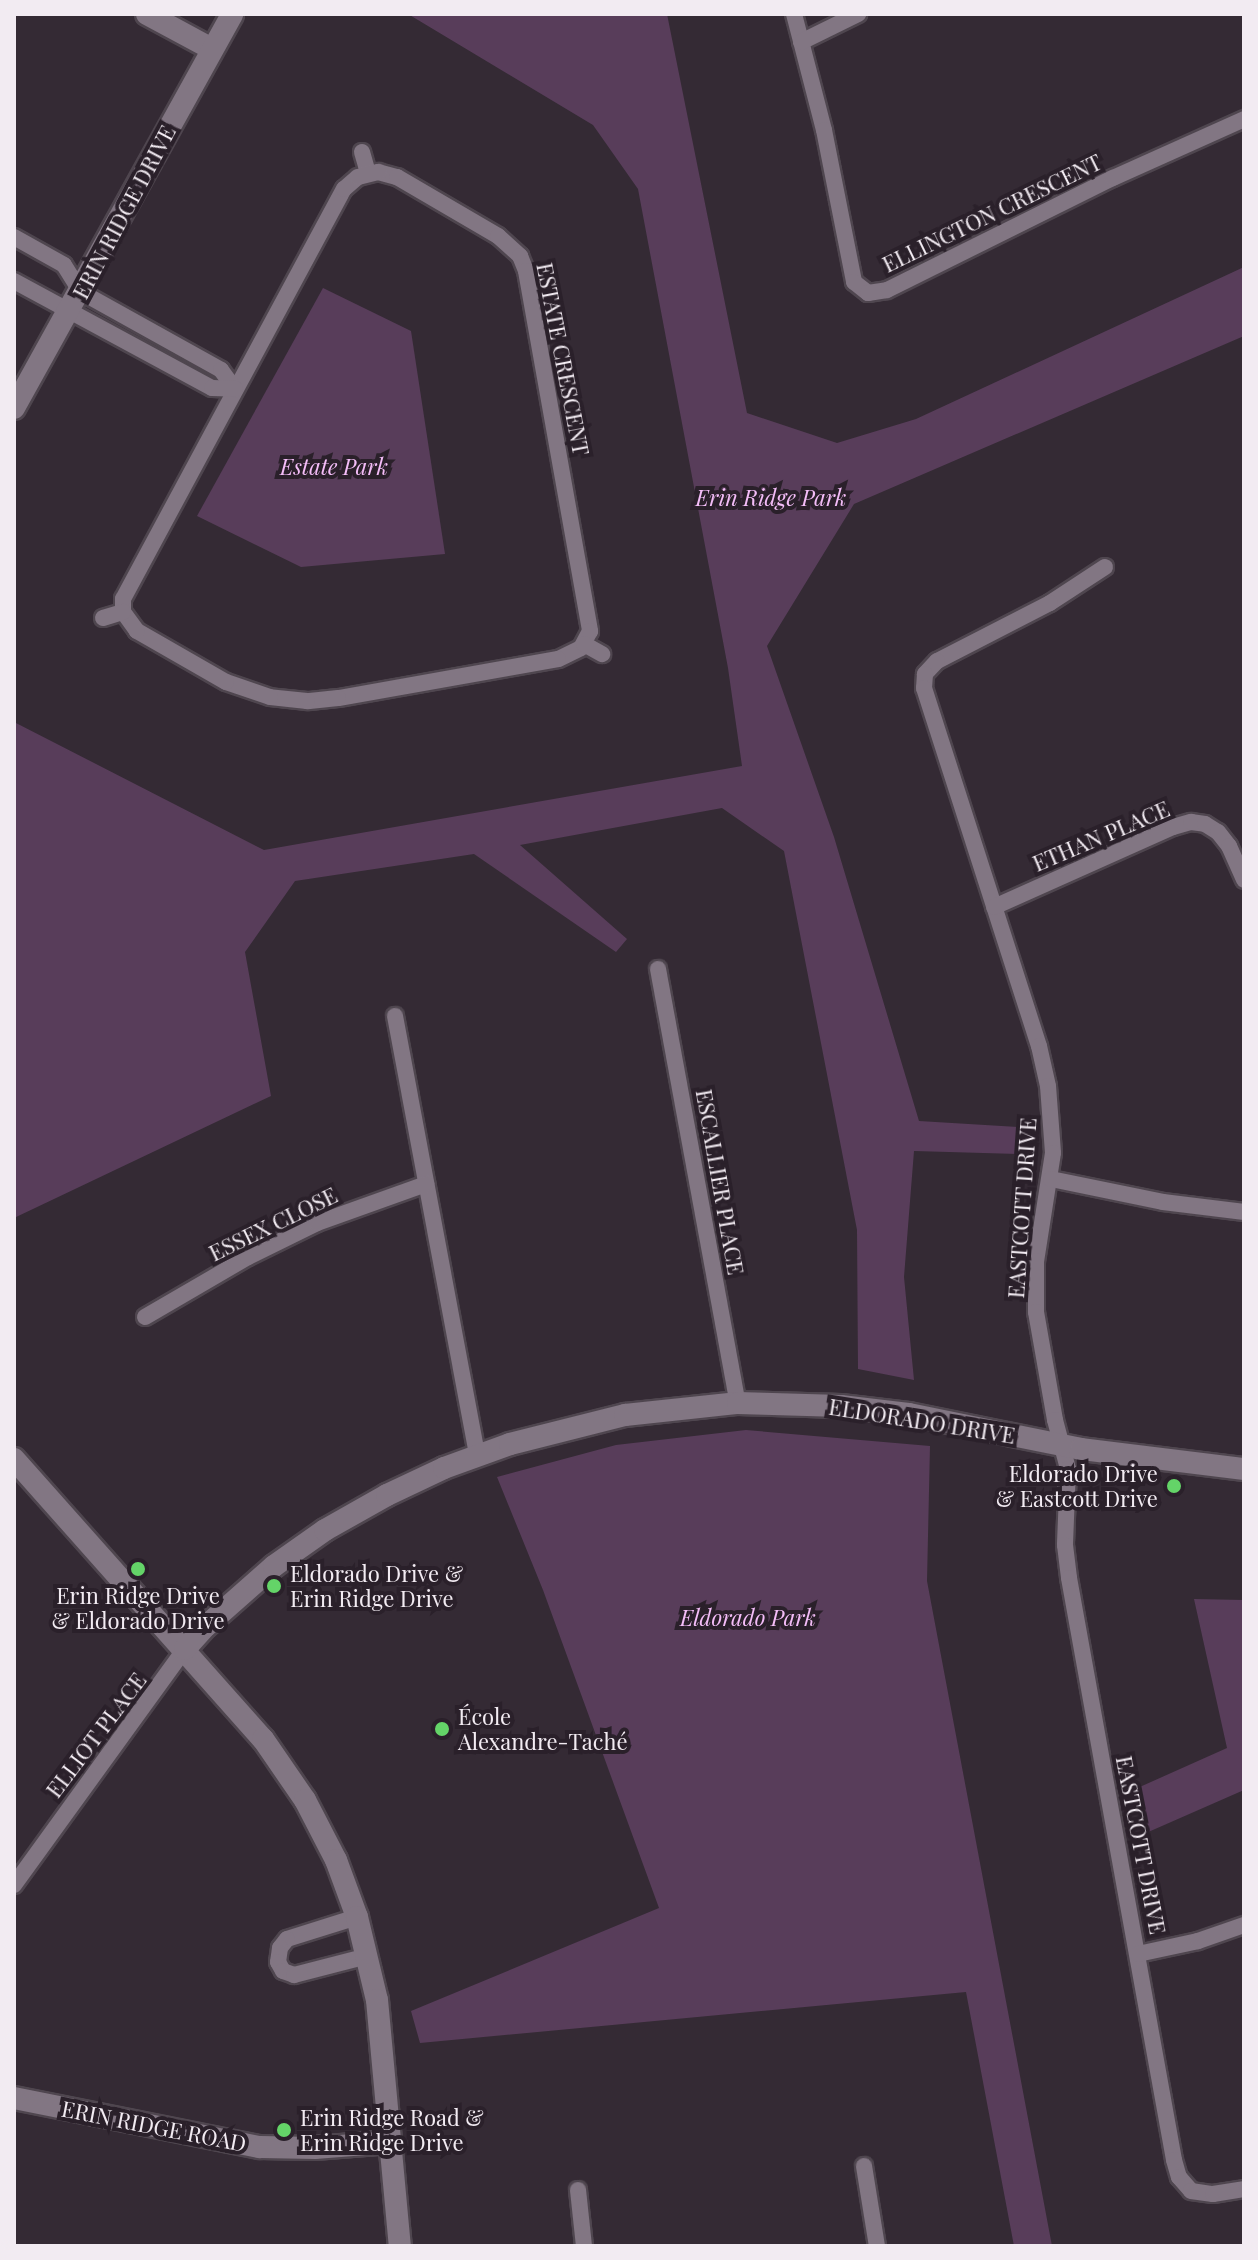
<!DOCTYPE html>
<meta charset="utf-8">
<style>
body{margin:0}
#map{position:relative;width:1258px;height:2260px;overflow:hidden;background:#342a34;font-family:"Playfair Display",serif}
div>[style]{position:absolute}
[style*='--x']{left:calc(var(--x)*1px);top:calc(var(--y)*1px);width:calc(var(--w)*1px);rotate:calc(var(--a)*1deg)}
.green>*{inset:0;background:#583d5a}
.roads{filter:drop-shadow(2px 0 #4f464f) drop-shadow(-2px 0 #4f464f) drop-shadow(0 2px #4f464f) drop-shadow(0 -2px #4f464f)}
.street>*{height:16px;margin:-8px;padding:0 8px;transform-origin:8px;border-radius:8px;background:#827683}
.secondary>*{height:22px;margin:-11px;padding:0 11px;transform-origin:11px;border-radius:11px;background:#827683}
.dots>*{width:22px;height:22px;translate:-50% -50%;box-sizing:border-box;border:4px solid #2a202a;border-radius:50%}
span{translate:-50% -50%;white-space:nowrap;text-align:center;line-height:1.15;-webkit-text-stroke:8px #2a202a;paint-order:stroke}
.street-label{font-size:22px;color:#f2ebf2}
.park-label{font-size:22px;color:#f4bdf8;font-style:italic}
.poi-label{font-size:22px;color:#f2ebf2}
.right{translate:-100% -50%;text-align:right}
.left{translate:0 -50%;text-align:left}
.frame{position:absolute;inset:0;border:16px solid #f2ebf2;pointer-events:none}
</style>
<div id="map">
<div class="green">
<i style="clip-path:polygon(408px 14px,667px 14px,747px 413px,837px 443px,916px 419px,1244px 267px,1244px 336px,854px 504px,767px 646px,834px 837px,919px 1121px,1018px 1127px,1021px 1154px,914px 1151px,904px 1277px,914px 1380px,858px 1369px,857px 1230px,784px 851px,722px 808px,520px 845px,627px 939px,616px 952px,474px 854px,295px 881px,245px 952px,271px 1096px,14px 1218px,14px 722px,264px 850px,742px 766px,728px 668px,638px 189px,593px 125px)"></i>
<i style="clip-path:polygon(323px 288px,411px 331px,445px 554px,301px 567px,197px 516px)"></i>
<i style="clip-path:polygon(746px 1430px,930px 1446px,927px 1581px,1052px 2246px,1014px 2246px,966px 1992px,420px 2043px,411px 2011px,659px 1908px,543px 1590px,497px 1477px,616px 1445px)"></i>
<i style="clip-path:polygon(1194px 1599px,1244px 1600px,1244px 1790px,1146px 1833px,1133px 1790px,1227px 1748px)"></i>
</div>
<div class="roads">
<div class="street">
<i style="--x:794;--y:14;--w:120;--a:75.5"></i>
<i style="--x:824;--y:130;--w:155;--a:78.8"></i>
<i style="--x:854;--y:282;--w:18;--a:38"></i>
<i style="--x:868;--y:293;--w:19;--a:-9"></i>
<i style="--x:887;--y:290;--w:252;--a:-26.4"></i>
<i style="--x:1113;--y:178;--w:144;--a:-24.2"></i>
<i style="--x:801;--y:42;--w:64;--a:-26.2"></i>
<i style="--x:362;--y:152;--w:22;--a:74"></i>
<i style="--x:378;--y:172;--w:20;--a:15"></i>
<i style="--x:397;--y:177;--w:117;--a:30.3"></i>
<i style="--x:498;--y:236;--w:30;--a:42"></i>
<i style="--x:520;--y:256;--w:16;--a:68"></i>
<i style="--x:526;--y:271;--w:366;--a:79.9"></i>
<i style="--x:590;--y:631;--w:19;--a:118"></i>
<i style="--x:581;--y:648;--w:25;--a:154"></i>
<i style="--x:558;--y:659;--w:223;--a:169.9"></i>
<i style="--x:338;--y:698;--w:31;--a:174"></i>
<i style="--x:307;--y:701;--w:37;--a:-174"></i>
<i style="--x:270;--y:697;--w:46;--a:-161.2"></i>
<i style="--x:226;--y:682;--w:103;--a:-150.2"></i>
<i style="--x:137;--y:631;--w:24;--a:-126"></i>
<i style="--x:123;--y:612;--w:13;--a:-90"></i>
<i style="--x:123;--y:599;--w:466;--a:-61.7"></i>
<i style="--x:344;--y:189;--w:18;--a:-41"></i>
<i style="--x:358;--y:177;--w:21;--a:-14"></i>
<i style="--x:14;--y:237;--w:57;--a:29.2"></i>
<i style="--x:64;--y:265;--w:32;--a:58"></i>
<i style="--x:81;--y:292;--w:160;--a:29.1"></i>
<i style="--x:221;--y:370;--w:24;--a:54"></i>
<i style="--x:14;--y:281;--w:225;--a:28.4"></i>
<i style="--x:212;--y:388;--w:23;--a:2"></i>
<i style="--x:1105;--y:567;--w:66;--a:146.8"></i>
<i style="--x:1050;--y:603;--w:127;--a:152.8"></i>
<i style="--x:937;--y:661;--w:18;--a:133"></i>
<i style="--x:925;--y:674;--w:14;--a:94"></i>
<i style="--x:924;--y:688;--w:376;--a:72.2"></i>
<i style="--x:1039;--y:1046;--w:41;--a:77.3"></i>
<i style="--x:1048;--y:1086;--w:67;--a:85.7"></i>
<i style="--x:1053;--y:1153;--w:109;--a:98.9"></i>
<i style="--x:1036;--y:1261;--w:51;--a:90"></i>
<i style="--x:1036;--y:1312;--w:110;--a:80"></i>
<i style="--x:1055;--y:1420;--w:51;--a:75.1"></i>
<i style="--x:1068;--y:1469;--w:76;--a:92.3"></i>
<i style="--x:1065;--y:1545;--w:33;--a:83"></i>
<i style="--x:1069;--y:1578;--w:591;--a:79.77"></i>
<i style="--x:1174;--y:2160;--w:18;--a:74"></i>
<i style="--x:1179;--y:2177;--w:18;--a:49"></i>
<i style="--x:1191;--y:2191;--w:22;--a:8"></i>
<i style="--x:1213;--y:2194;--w:31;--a:-9"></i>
<i style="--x:103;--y:618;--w:21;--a:-17"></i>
<i style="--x:584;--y:644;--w:21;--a:29"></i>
<i style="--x:994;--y:907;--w:196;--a:-24.1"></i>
<i style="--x:1173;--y:827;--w:19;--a:-16"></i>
<i style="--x:1191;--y:822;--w:14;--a:8"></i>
<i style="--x:1205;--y:824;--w:15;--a:32"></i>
<i style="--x:1218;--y:832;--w:18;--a:52"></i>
<i style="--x:1229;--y:846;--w:37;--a:66"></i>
<i style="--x:658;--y:969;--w:441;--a:79.6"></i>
<i style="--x:395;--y:1016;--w:448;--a:79.4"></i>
<i style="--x:1051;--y:1179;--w:114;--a:11.6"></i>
<i style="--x:1163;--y:1202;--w:82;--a:7"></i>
<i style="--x:145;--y:1317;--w:119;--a:-30.2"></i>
<i style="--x:248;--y:1257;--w:77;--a:-26.2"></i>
<i style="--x:317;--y:1223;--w:116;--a:-19.7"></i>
<i style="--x:14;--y:1885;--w:291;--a:-54.1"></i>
<i style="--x:357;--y:1917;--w:73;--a:162.6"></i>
<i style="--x:287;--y:1939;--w:11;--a:128"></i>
<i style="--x:280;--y:1948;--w:14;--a:98"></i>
<i style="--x:278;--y:1962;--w:10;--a:61"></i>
<i style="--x:283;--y:1971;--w:12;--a:20"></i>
<i style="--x:294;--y:1975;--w:76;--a:-14.4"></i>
<i style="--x:1138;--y:1954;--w:61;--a:-12.2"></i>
<i style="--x:1198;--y:1941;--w:49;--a:-19.2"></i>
<i style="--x:864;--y:2166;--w:81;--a:80.8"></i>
<i style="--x:578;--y:2190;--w:56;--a:83.9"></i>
</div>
<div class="secondary">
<i style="--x:147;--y:14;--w:74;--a:28.3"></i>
<i style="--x:14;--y:408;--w:450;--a:-61"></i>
<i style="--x:14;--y:1459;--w:375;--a:48.4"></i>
<i style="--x:263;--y:1739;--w:74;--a:55.5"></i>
<i style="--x:305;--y:1800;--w:68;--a:62.7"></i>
<i style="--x:336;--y:1860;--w:61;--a:69.8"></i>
<i style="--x:357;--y:1917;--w:85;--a:76.5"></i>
<i style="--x:377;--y:2000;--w:247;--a:84.7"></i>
<i style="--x:185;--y:1649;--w:31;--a:-48"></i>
<i style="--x:206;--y:1626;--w:91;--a:-41.4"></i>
<i style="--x:274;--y:1566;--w:62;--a:-35.2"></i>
<i style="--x:325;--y:1530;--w:71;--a:-29.4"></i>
<i style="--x:387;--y:1495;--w:63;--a:-25.3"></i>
<i style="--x:444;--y:1468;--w:70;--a:-20"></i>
<i style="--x:510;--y:1444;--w:119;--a:-14.2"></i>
<i style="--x:625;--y:1415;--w:114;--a:-6.1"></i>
<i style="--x:738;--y:1403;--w:103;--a:1.7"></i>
<i style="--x:841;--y:1406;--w:68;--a:6.7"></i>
<i style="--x:909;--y:1414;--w:176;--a:11.5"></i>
<i style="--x:1081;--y:1449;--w:164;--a:7"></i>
<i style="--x:14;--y:2098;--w:251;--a:11.3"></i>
<i style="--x:260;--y:2147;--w:55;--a:1"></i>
<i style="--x:315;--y:2148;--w:76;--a:-4.5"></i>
</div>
</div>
<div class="dots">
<i style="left:1174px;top:1486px;background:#64d468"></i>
<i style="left:138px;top:1569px;background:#64d468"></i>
<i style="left:274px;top:1586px;background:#64d468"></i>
<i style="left:442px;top:1729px;background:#64d468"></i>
<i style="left:284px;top:2130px;background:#64d468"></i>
</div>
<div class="street-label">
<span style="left:124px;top:212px;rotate:-62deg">ERIN RIDGE DRIVE</span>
<span style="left:992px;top:213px;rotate:-26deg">ELLINGTON CRESCENT</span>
<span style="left:563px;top:359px;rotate:79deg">ESTATE CRESCENT</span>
<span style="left:1101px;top:836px;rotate:-23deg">ETHAN PLACE</span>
<span style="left:720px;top:1182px;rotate:80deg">ESCALLIER PLACE</span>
<span style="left:1022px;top:1208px;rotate:-86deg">EASTCOTT DRIVE</span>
<span style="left:273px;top:1224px;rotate:-26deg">ESSEX CLOSE</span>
<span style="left:922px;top:1421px;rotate:9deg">ELDORADO DRIVE</span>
<span style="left:96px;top:1735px;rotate:-53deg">ELLIOT PLACE</span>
<span style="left:1141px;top:1845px;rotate:79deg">EASTCOTT DRIVE</span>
<span style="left:154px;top:2126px;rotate:11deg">ERIN RIDGE ROAD</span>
</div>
<div class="park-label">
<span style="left:334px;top:467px">Estate Park</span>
<span style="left:771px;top:498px">Erin Ridge Park</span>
<span style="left:748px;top:1618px">Eldorado Park</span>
</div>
<div class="poi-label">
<span class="right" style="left:1158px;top:1486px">Eldorado Drive<br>&amp; Eastcott Drive</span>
<span class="left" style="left:290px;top:1586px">Eldorado Drive &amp;<br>Erin Ridge Drive</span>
<span style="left:138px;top:1608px">Erin Ridge Drive<br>&amp; Eldorado Drive</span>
<span class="left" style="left:458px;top:1729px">École<br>Alexandre-Taché</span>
<span class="left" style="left:300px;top:2130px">Erin Ridge Road &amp;<br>Erin Ridge Drive</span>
</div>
<div class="frame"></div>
</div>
